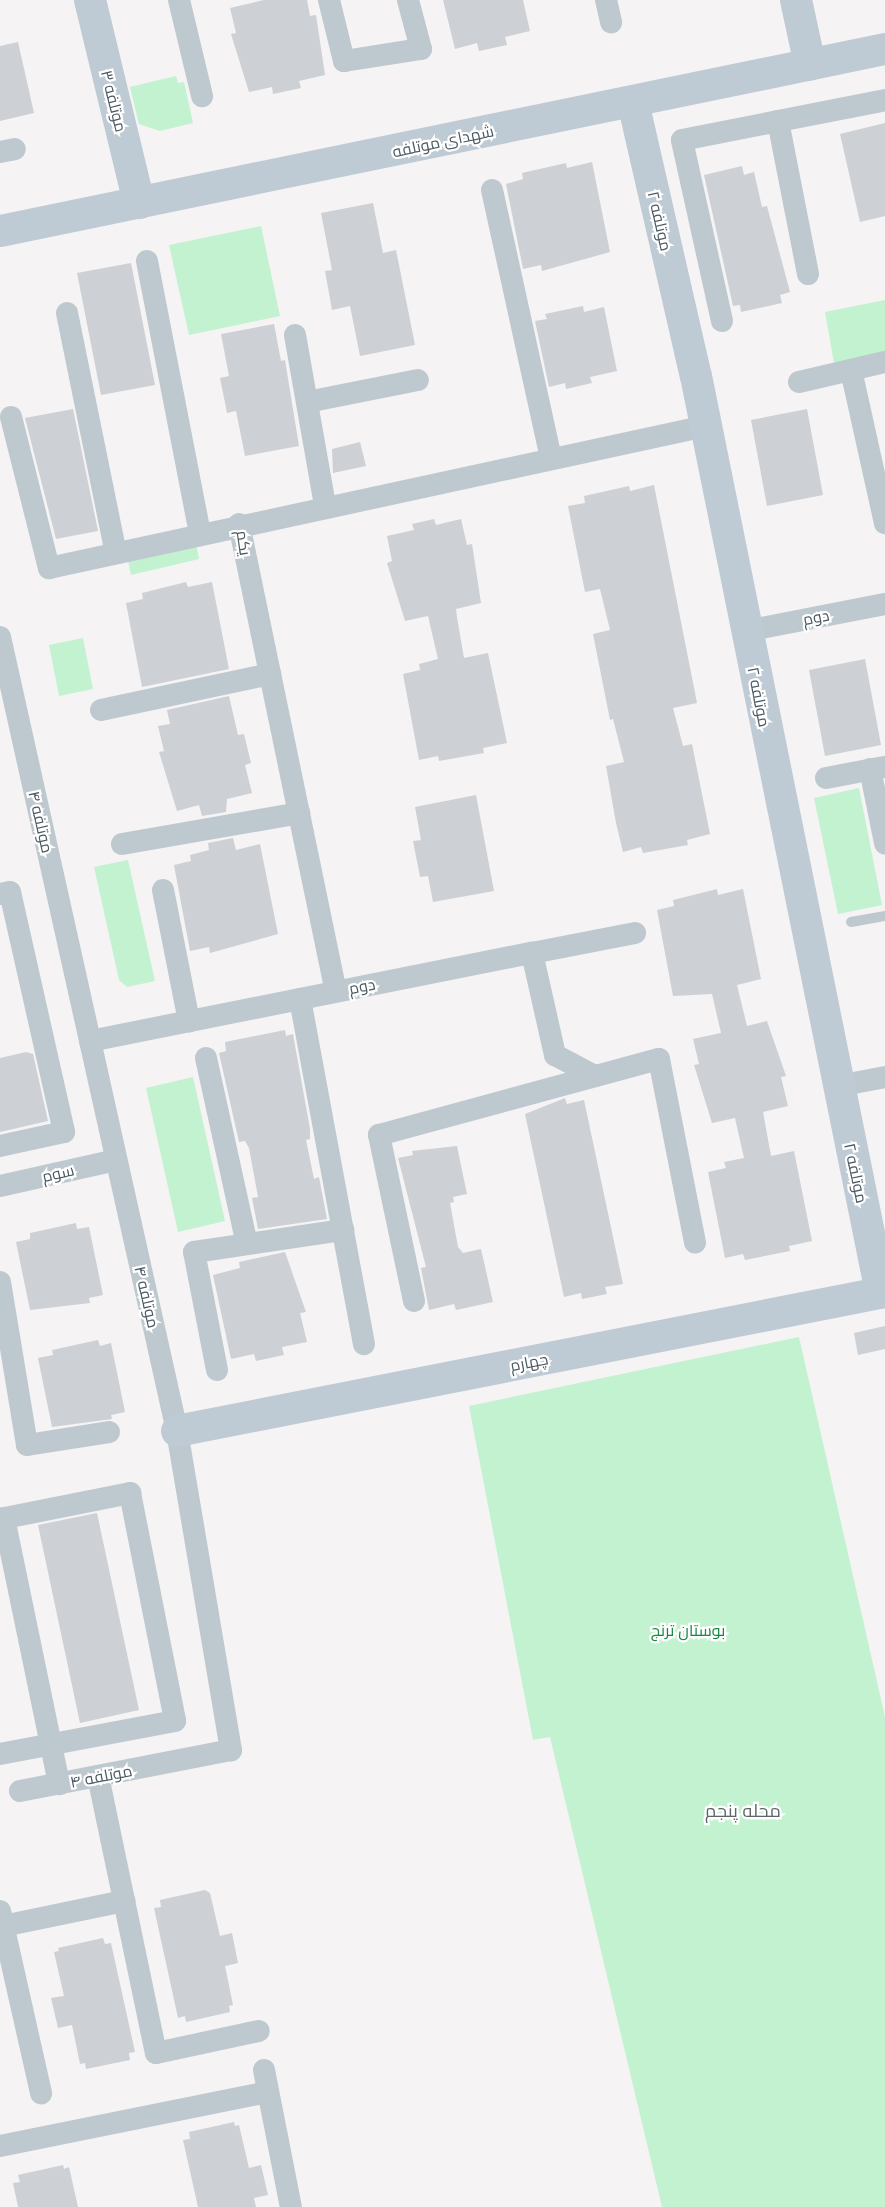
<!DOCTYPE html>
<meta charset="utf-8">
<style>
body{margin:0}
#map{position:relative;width:885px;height:2207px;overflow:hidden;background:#f5f3f3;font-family:Mulish,Cairo,sans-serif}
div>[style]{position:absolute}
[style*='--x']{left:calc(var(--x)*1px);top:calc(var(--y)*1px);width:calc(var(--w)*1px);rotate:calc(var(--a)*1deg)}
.green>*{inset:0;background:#c2f2d0}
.building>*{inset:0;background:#cdd0d5}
.lane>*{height:10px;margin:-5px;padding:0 5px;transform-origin:5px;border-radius:5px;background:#bec9cf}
.street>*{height:22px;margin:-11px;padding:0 11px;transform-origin:11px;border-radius:11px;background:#bec9cf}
.secondary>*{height:32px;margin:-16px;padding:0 16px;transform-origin:16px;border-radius:16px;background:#bfcbd4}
span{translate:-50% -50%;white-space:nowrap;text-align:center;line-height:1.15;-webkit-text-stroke:4.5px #fff;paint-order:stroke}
.street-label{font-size:16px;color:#4a5861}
.park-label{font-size:16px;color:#168744}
.neighbourhood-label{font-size:18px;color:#5f6468}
</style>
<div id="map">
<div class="green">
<i style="clip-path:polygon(176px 76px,178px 83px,184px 82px,193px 123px,160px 131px,139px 124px,130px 87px)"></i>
<i style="clip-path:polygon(261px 226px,280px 316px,189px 335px,169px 245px)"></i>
<i style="clip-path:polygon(885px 300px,885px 353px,834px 363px,825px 312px)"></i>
<i style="clip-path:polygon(196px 544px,199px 559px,131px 575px,128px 560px)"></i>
<i style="clip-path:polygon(83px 638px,93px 689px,59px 696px,49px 645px)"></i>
<i style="clip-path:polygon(859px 788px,882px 905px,838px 914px,814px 798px)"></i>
<i style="clip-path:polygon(128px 860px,155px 981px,127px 987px,119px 980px,94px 867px)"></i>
<i style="clip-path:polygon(193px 1077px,225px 1221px,178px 1232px,146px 1088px)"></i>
<i style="clip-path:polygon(799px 1337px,885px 1717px,885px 2207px,662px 2207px,550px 1737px,533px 1740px,469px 1406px)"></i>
</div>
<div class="building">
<i style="clip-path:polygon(264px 0,307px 0,310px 16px,316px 15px,325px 75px,299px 81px,301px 88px,273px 94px,272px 87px,249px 92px,231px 34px,236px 33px,230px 8px)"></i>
<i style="clip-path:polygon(443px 0,523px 0,530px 31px,505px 37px,507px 45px,479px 51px,477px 43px,455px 49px)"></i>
<i style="clip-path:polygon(18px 42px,34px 113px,0 121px,0 46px)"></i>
<i style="clip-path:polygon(885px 123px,885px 216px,860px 222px,840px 134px)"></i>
<i style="clip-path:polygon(592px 162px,610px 252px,542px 271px,541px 265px,523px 269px,506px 184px,523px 179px,522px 173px,566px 163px,567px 168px)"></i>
<i style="clip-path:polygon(742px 166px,744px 175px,754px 172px,762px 207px,767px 206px,790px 292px,780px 295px,782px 303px,741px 312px,740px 305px,733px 306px,704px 175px)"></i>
<i style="clip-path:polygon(373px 203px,383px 253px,396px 250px,415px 345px,360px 356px,350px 306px,332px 310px,325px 271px,332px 270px,321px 213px)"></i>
<i style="clip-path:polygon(131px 263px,155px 385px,101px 395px,77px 273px)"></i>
<i style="clip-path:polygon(583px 306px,584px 312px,604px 307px,617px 371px,590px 377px,592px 383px,566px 389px,565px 383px,549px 387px,535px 321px,547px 319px,545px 314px)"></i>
<i style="clip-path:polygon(274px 324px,281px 361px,285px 360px,299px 446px,245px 456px,236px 411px,227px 413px,220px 378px,229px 376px,221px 334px)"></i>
<i style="clip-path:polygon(73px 409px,98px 531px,56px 539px,25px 418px)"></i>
<i style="clip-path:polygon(807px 409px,823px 495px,767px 506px,751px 420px)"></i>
<i style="clip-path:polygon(360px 442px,366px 466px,333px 473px,332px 449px)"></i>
<i style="clip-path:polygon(654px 485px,697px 703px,673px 708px,683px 746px,692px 744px,710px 834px,687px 840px,688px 845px,643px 853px,641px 847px,623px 852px,616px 823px,606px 766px,624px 762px,613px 719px,610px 720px,593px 634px,610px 630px,600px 589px,585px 592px,568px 506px,585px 503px,584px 496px,629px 486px,630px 491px)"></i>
<i style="clip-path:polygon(434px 519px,436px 525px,461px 519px,467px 545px,472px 544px,481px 603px,456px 609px,457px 617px,464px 658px,488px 653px,507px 743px,483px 748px,484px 753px,439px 761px,438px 756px,419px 760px,403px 674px,420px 670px,419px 664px,438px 659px,428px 616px,405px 621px,387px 563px,392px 561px,387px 536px,414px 530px,412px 524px)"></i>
<i style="clip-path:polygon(186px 582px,188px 587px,212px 582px,229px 669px,142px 687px,126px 603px,143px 599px,142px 593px)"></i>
<i style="clip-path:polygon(865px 659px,881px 745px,825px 756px,809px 670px)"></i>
<i style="clip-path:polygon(229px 696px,238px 735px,244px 734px,251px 763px,245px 765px,252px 793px,227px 799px,226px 812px,202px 816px,199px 805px,177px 811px,159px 752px,164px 751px,158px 726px,170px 724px,167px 710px)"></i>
<i style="clip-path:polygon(476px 795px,494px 891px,433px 902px,428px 876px,420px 877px,413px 841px,421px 840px,415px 807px)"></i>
<i style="clip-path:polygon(233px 838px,236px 850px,260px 844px,278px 934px,210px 953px,209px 947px,190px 951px,174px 865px,191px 861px,190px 855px,209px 850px,208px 843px)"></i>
<i style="clip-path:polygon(717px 889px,718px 895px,743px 889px,761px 979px,737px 985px,747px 1026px,767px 1021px,786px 1076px,781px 1077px,788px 1106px,763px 1112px,771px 1156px,794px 1151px,812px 1241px,789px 1246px,790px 1251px,745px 1260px,743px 1254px,725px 1258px,708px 1172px,726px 1168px,724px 1162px,744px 1158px,735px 1118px,712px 1123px,694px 1065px,699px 1064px,693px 1039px,721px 1033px,712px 994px,673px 996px,657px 910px,674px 906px,673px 900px)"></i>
<i style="clip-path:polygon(285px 1030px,286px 1036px,293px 1034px,310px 1129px,310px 1139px,306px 1140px,314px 1179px,319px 1177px,327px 1219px,258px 1229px,252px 1198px,258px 1197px,249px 1148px,245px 1141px,239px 1142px,219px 1053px,226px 1051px,225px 1042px)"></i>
<i style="clip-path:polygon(26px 1052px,33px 1054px,48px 1121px,0 1132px,0 1058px)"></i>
<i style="clip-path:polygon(565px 1098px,567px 1104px,584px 1100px,623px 1284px,605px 1287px,607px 1294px,582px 1299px,581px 1293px,564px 1297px,525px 1114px)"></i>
<i style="clip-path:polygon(457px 1146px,467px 1194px,453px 1197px,454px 1202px,450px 1203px,458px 1247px,463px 1253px,481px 1249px,493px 1302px,456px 1310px,454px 1304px,429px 1310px,421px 1268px,426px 1267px,398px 1158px,413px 1155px,412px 1151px)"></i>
<i style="clip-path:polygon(76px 1223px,77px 1229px,89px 1227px,103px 1295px,89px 1298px,90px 1303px,30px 1310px,16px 1242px,30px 1239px,30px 1233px)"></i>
<i style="clip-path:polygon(285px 1252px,306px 1312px,300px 1313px,307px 1342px,282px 1347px,284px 1355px,256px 1361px,254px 1354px,231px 1359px,213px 1275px,240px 1268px,239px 1262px)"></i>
<i style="clip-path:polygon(885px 1326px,885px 1349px,858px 1355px,854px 1333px)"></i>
<i style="clip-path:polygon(98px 1340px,100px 1346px,111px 1343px,125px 1412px,111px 1415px,112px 1419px,52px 1427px,38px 1358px,53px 1355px,52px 1350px)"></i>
<i style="clip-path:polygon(97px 1513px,139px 1710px,80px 1723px,38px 1525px)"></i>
<i style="clip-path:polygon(205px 1890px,210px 1893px,220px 1936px,232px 1933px,238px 1963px,225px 1966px,233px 2005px,229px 2006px,230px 2012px,186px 2022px,185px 2016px,178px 2018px,154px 1908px,161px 1907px,160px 1900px)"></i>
<i style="clip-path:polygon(103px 1938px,105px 1944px,111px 1943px,135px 2052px,129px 2053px,130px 2060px,86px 2069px,85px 2063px,80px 2064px,72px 2025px,58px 2028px,51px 1998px,64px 1996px,54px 1952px,59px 1951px,58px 1948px)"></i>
<i style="clip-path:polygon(234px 2122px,235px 2126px,239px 2125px,249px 2168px,261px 2165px,268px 2195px,254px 2198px,256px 2207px,198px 2207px,183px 2140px,190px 2139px,189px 2132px)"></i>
<i style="clip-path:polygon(63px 2165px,64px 2169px,69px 2167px,78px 2207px,18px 2207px,13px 2183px,20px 2182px,18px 2175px)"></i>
</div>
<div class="lane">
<i style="--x:851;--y:922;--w:35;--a:-10"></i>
</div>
<div class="street">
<i style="--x:179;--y:0;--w:99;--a:76.5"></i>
<i style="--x:329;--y:0;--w:63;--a:76.2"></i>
<i style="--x:344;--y:61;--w:78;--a:-8.9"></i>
<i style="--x:421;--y:49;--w:51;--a:-104.9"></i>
<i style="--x:606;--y:0;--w:23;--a:77"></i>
<i style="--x:778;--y:121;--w:156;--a:78.9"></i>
<i style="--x:0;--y:152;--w:15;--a:-11"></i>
<i style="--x:492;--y:190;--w:275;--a:77.6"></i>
<i style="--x:147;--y:261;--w:277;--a:79"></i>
<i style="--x:67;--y:313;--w:245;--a:78.5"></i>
<i style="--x:722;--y:321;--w:185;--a:-102.5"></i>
<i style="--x:682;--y:140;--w:207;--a:-11.1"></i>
<i style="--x:295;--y:335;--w:174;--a:80"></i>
<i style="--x:851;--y:370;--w:157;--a:77.5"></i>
<i style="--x:799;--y:382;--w:88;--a:-13.1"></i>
<i style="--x:307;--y:402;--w:113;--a:-11.2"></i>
<i style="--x:11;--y:417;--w:156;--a:75.9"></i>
<i style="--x:49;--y:568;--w:672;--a:-12.2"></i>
<i style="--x:239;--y:524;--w:477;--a:78.3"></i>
<i style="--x:746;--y:631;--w:142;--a:-11"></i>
<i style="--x:0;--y:637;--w:813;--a:77.43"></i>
<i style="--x:177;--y:1431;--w:324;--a:80.4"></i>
<i style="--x:231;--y:1750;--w:215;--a:169"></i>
<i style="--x:101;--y:710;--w:173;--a:-12"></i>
<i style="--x:870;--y:769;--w:76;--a:78.5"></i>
<i style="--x:826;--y:778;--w:59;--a:-10.7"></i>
<i style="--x:122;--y:844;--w:180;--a:-9.9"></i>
<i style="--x:163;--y:890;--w:134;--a:78.8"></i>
<i style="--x:0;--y:894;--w:10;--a:-11"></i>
<i style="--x:10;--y:892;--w:246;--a:77.3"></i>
<i style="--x:64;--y:1132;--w:66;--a:167.7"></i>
<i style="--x:532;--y:953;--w:105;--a:-11"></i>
<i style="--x:300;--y:999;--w:351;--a:79.5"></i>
<i style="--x:90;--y:1041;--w:451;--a:-11.3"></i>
<i style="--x:532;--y:953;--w:105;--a:77.3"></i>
<i style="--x:555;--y:1055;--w:45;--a:27.7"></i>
<i style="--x:206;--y:1058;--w:190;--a:77.6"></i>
<i style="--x:838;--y:1086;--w:48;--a:-10.8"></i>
<i style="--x:0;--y:1186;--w:119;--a:-12.6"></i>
<i style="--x:0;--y:1282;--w:165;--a:80.6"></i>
<i style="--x:27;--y:1445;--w:83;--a:-9"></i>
<i style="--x:414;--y:1301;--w:170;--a:-101.9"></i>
<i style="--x:379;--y:1135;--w:290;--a:-15.2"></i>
<i style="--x:659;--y:1059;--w:187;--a:78.9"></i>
<i style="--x:217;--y:1370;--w:120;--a:-101"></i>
<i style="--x:194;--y:1252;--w:151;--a:-8.4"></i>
<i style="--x:4;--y:1518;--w:272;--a:78.3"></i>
<i style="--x:0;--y:1519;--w:133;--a:-11.3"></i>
<i style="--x:130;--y:1493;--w:232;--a:78.8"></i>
<i style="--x:175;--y:1721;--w:178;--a:169.3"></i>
<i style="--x:98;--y:1776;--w:283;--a:78.2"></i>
<i style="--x:156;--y:2053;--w:105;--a:-12.1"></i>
<i style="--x:0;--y:1911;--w:187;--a:77.3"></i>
<i style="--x:3;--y:1926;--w:124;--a:-11.7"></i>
<i style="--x:264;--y:2070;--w:140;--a:78.9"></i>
<i style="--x:0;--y:2146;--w:273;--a:-11.4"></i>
</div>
<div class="secondary">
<i style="--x:90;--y:0;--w:209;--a:76.4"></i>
<i style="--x:796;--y:0;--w:66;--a:77.8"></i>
<i style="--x:633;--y:102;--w:281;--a:77.1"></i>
<i style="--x:696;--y:376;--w:935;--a:78.59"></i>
<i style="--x:0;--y:231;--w:904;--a:-11.62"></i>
<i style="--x:177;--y:1431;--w:722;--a:-11.11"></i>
</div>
<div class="street-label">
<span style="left:114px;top:101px;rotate:76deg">موتلفه ۳</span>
<span style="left:443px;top:141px;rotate:-12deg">شهدای موتلفه</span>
<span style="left:660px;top:221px;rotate:77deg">موتلفه ۲</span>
<span style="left:244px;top:543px;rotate:82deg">یکم</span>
<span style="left:816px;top:617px;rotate:-11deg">دوم</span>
<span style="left:759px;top:697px;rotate:79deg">موتلفه ۲</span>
<span style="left:41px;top:822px;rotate:77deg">موتلفه ۴</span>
<span style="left:362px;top:986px;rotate:-11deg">دوم</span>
<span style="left:58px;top:1173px;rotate:-13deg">سوم</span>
<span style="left:856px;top:1173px;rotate:78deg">موتلفه ۲</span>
<span style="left:147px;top:1297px;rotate:77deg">موتلفه ۴</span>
<span style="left:529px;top:1362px;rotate:-11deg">چهارم</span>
<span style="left:101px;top:1776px;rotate:-11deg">موتلفه ۴</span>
</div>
<div class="park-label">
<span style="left:688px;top:1630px">بوستان ترنج</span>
</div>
<div class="neighbourhood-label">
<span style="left:743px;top:1811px">محله پنجم</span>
</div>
</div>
